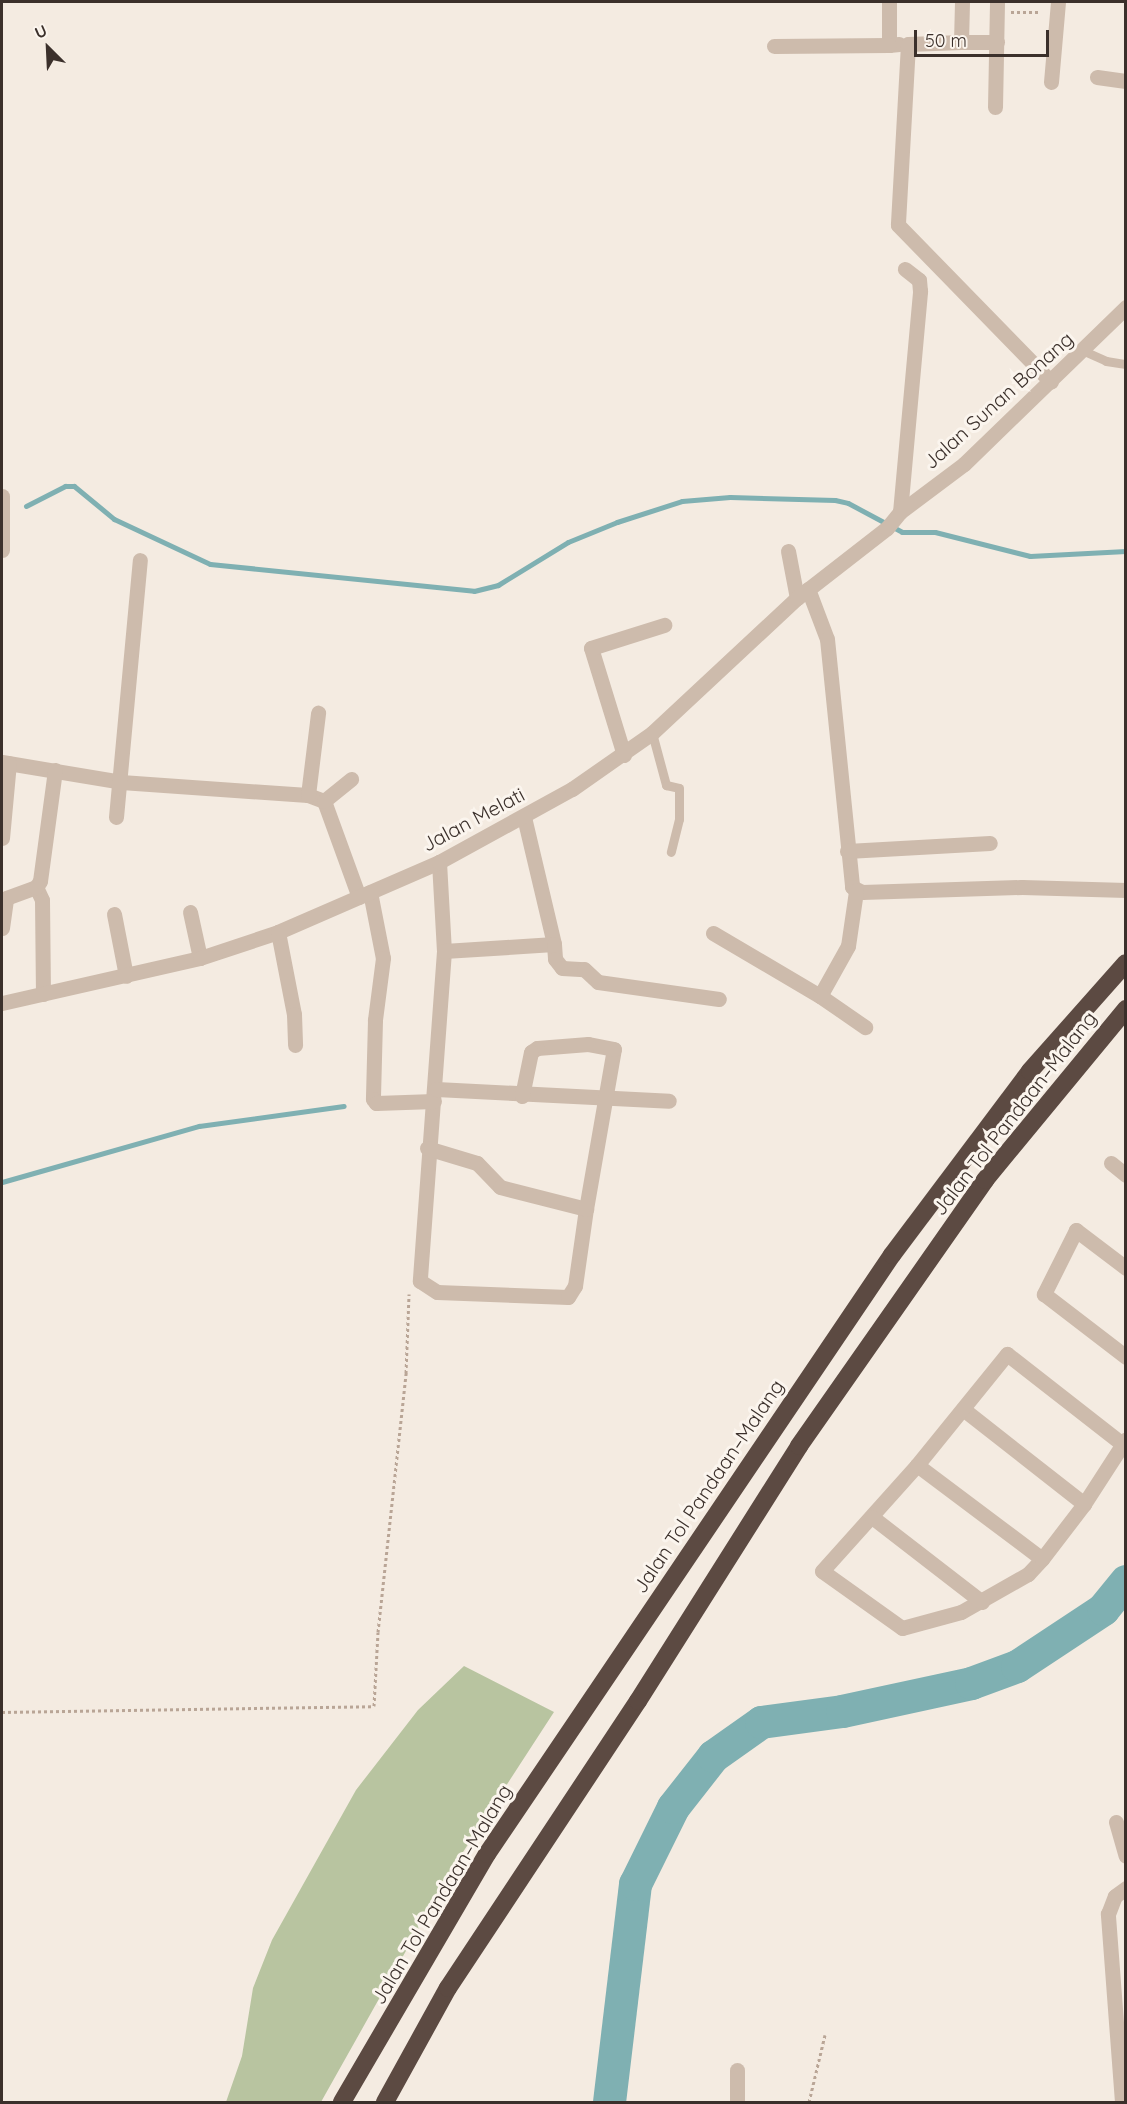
<!DOCTYPE html>
<meta charset="utf-8">
<style>
body{margin:0}
#map{position:relative;width:1127px;height:2104px;overflow:hidden;background:#f4ebe1;font-family:Quicksand,sans-serif}
div>[style]{position:absolute}
[style*='--x']{left:calc(var(--x)*1px);top:calc(var(--y)*1px);width:calc(var(--w)*1px);rotate:calc(var(--a)*1deg)}
.green>*{inset:0;background:#b8c4a0}
.stream>*{height:5px;margin:-2.5px;padding:0 2.5px;transform-origin:2.5px;border-radius:2.5px;background:#7fb0b2}
.river>*{height:33px;margin:-16.5px;padding:0 16.5px;transform-origin:16.5px;border-radius:16.5px;background:#7fb0b2}
.path>*{height:3px;margin-top:-1.5px;transform-origin:0;background:repeating-linear-gradient(90deg,#b9a596 0 3px,transparent 0 6px)}
.service>*{height:9px;margin:-4.5px;padding:0 4.5px;transform-origin:4.5px;border-radius:4.5px;background:#cdbbac}
.minor>*{height:15px;margin:-7.5px;padding:0 7.5px;transform-origin:7.5px;border-radius:7.5px;background:#cdbbac}
.motorway>*{height:18px;margin:-9px;padding:0 9px;transform-origin:9px;border-radius:9px;background:#5c4a42}
span{translate:-50% -50%;white-space:nowrap;text-align:center;line-height:1.15;-webkit-text-stroke:6px #fbf5ee;paint-order:stroke}
.street-label{font-size:20px;color:#3b302b}
.frame{position:absolute;inset:0;border:3px solid #3b302b;pointer-events:none}
.north{position:absolute;left:18px;top:18px;width:60px;height:60px;-webkit-text-stroke:4px #fbf5ee;paint-order:stroke;rotate:336deg;font-size:16px;font-weight:700;line-height:24px;text-align:center;color:#3b302b}
.north::after{content:'';display:block;margin:auto;width:21px;height:27px;background:#3b302b;clip-path:polygon(50% 0,100% 100%,50% 72%,0 100%)}
.scale{position:absolute;left:914px;top:30px;width:135px;height:27px;box-sizing:border-box;border:3px solid #3b302b;border-top:0;padding-left:8px;font-size:18px;line-height:21px;white-space:nowrap;color:#3b302b;-webkit-text-stroke:4px #fbf5ee;paint-order:stroke}
</style>
<div id="map">
<div class="green">
<i style="clip-path:polygon(464px 1666px,554px 1712px,452px 1869px,321px 2102px,226px 2102px,242px 2056px,253px 1988px,272px 1940px,356px 1790px,418px 1710px)"></i>
</div>
<div class="stream">
<i style="--x:26;--y:506;--w:44;--a:-27.1"></i>
<i style="--x:65;--y:486;--w:9;--a:0"></i>
<i style="--x:74;--y:486;--w:52;--a:39.5"></i>
<i style="--x:114;--y:519;--w:106;--a:25.1"></i>
<i style="--x:210;--y:564;--w:265;--a:5.8"></i>
<i style="--x:474;--y:591;--w:25;--a:-14"></i>
<i style="--x:498;--y:585;--w:82;--a:-31.6"></i>
<i style="--x:568;--y:542;--w:53;--a:-22.2"></i>
<i style="--x:617;--y:522;--w:68;--a:-17.9"></i>
<i style="--x:682;--y:501;--w:48;--a:-4.8"></i>
<i style="--x:730;--y:497;--w:105;--a:1.6"></i>
<i style="--x:835;--y:500;--w:13;--a:13"></i>
<i style="--x:848;--y:503;--w:61;--a:28.2"></i>
<i style="--x:902;--y:532;--w:33;--a:0"></i>
<i style="--x:935;--y:532;--w:98;--a:14.2"></i>
<i style="--x:1030;--y:556;--w:96;--a:-3"></i>
<i style="--x:2;--y:1182;--w:205;--a:-15.9"></i>
<i style="--x:199;--y:1126;--w:146;--a:-7.9"></i>
</div>
<div class="river">
<i style="--x:609;--y:2102;--w:220;--a:-83.2"></i>
<i style="--x:635;--y:1884;--w:86;--a:-63.7"></i>
<i style="--x:673;--y:1807;--w:65;--a:-51.9"></i>
<i style="--x:713;--y:1756;--w:59;--a:-35.3"></i>
<i style="--x:761;--y:1722;--w:82;--a:-7.7"></i>
<i style="--x:842;--y:1711;--w:132;--a:-12.2"></i>
<i style="--x:971;--y:1683;--w:49;--a:-20.3"></i>
<i style="--x:1017;--y:1666;--w:103;--a:-33.5"></i>
<i style="--x:1103;--y:1609;--w:36;--a:-51"></i>
</div>
<div class="path">
<i style="--x:1011;--y:12;--w:29;--a:0"></i>
<i style="--x:2;--y:1712;--w:372;--a:-0.9"></i>
<i style="--x:374;--y:1706;--w:74;--a:-86.9"></i>
<i style="--x:378;--y:1632;--w:261;--a:-83.8"></i>
<i style="--x:406;--y:1373;--w:79;--a:-87.8"></i>
<i style="--x:809;--y:2102;--w:69;--a:-76.6"></i>
</div>
<div class="service">
<i style="--x:1084;--y:351;--w:24;--a:24"></i>
<i style="--x:1106;--y:361;--w:20;--a:9"></i>
<i style="--x:652;--y:733;--w:54;--a:74.9"></i>
<i style="--x:666;--y:785;--w:13;--a:13"></i>
<i style="--x:679;--y:788;--w:31;--a:90"></i>
<i style="--x:679;--y:819;--w:34;--a:104"></i>
</div>
<div class="minor">
<i style="--x:889;--y:2;--w:43;--a:90"></i>
<i style="--x:889;--y:45;--w:10;--a:-6"></i>
<i style="--x:962;--y:2;--w:40;--a:91.4"></i>
<i style="--x:961;--y:42;--w:53;--a:177.8"></i>
<i style="--x:908;--y:44;--w:181;--a:93.2"></i>
<i style="--x:898;--y:225;--w:219;--a:45.7"></i>
<i style="--x:961;--y:42;--w:36;--a:0"></i>
<i style="--x:774;--y:46;--w:115;--a:-0.5"></i>
<i style="--x:1097;--y:77;--w:29;--a:8"></i>
<i style="--x:1051;--y:82;--w:80;--a:-85"></i>
<i style="--x:995;--y:107;--w:105;--a:-88.9"></i>
<i style="--x:2;--y:496;--w:54;--a:90"></i>
<i style="--x:900;--y:512;--w:222;--a:-84.8"></i>
<i style="--x:920;--y:291;--w:11;--a:-95"></i>
<i style="--x:919;--y:280;--w:18;--a:-142"></i>
<i style="--x:788;--y:551;--w:48;--a:79.2"></i>
<i style="--x:808;--y:589;--w:53;--a:69.2"></i>
<i style="--x:827;--y:639;--w:249;--a:84.2"></i>
<i style="--x:852;--y:887;--w:11;--a:27"></i>
<i style="--x:862;--y:892;--w:160;--a:-1.8"></i>
<i style="--x:1022;--y:887;--w:104;--a:1.7"></i>
<i style="--x:624;--y:755;--w:112;--a:-107.1"></i>
<i style="--x:591;--y:648;--w:77;--a:-17.5"></i>
<i style="--x:2;--y:762;--w:121;--a:9.5"></i>
<i style="--x:121;--y:782;--w:187;--a:4"></i>
<i style="--x:308;--y:795;--w:17;--a:21"></i>
<i style="--x:324;--y:801;--w:102;--a:70"></i>
<i style="--x:308;--y:795;--w:83;--a:-83"></i>
<i style="--x:324;--y:801;--w:35;--a:-39"></i>
<i style="--x:116;--y:817;--w:258;--a:-84.7"></i>
<i style="--x:524;--y:817;--w:130;--a:76.7"></i>
<i style="--x:2;--y:838;--w:75;--a:-84.7"></i>
<i style="--x:847;--y:851;--w:143;--a:-3.2"></i>
<i style="--x:439;--y:862;--w:89;--a:86.8"></i>
<i style="--x:444;--y:951;--w:331;--a:94.2"></i>
<i style="--x:420;--y:1281;--w:20;--a:33"></i>
<i style="--x:437;--y:1292;--w:131;--a:2.2"></i>
<i style="--x:568;--y:1297;--w:13;--a:-58"></i>
<i style="--x:575;--y:1286;--w:78;--a:-81.9"></i>
<i style="--x:36;--y:887;--w:14;--a:65"></i>
<i style="--x:42;--y:900;--w:94;--a:89.4"></i>
<i style="--x:370;--y:892;--w:67;--a:78.9"></i>
<i style="--x:383;--y:958;--w:63;--a:97.4"></i>
<i style="--x:375;--y:1020;--w:79;--a:91.5"></i>
<i style="--x:373;--y:1099;--w:5;--a:53"></i>
<i style="--x:376;--y:1103;--w:58;--a:-2"></i>
<i style="--x:190;--y:912;--w:47;--a:77.7"></i>
<i style="--x:114;--y:914;--w:63;--a:79"></i>
<i style="--x:2;--y:928;--w:30;--a:-82"></i>
<i style="--x:6;--y:898;--w:32;--a:-20"></i>
<i style="--x:36;--y:887;--w:7;--a:-56"></i>
<i style="--x:40;--y:881;--w:112;--a:-82.3"></i>
<i style="--x:278;--y:932;--w:84;--a:79"></i>
<i style="--x:294;--y:1014;--w:31;--a:88"></i>
<i style="--x:713;--y:933;--w:124;--a:30.5"></i>
<i style="--x:820;--y:996;--w:57;--a:-60.8"></i>
<i style="--x:848;--y:946;--w:56;--a:-81.7"></i>
<i style="--x:444;--y:951;--w:110;--a:-3.6"></i>
<i style="--x:554;--y:944;--w:15;--a:86"></i>
<i style="--x:555;--y:959;--w:11;--a:52"></i>
<i style="--x:562;--y:968;--w:22;--a:3"></i>
<i style="--x:584;--y:969;--w:19;--a:43"></i>
<i style="--x:598;--y:982;--w:122;--a:8"></i>
<i style="--x:820;--y:996;--w:55;--a:34.6"></i>
<i style="--x:2;--y:1003;--w:203;--a:-12.8"></i>
<i style="--x:200;--y:958;--w:82;--a:-18.4"></i>
<i style="--x:278;--y:932;--w:176;--a:-23.5"></i>
<i style="--x:439;--y:862;--w:152;--a:-28.8"></i>
<i style="--x:572;--y:789;--w:98;--a:-35"></i>
<i style="--x:652;--y:733;--w:198;--a:-43"></i>
<i style="--x:797;--y:598;--w:114;--a:-37.9"></i>
<i style="--x:887;--y:528;--w:21;--a:-51"></i>
<i style="--x:900;--y:512;--w:80;--a:-36.9"></i>
<i style="--x:964;--y:464;--w:226;--a:-44.1"></i>
<i style="--x:436;--y:1089;--w:233;--a:2.9"></i>
<i style="--x:427;--y:1148;--w:52;--a:16.7"></i>
<i style="--x:477;--y:1163;--w:33;--a:46"></i>
<i style="--x:500;--y:1187;--w:89;--a:14.3"></i>
<i style="--x:586;--y:1209;--w:162;--a:-80.1"></i>
<i style="--x:614;--y:1049;--w:26;--a:-169"></i>
<i style="--x:588;--y:1044;--w:51;--a:175.5"></i>
<i style="--x:537;--y:1048;--w:7;--a:146"></i>
<i style="--x:531;--y:1052;--w:45;--a:101.6"></i>
<i style="--x:1111;--y:1163;--w:19;--a:39"></i>
<i style="--x:1126;--y:1268;--w:63;--a:-142.8"></i>
<i style="--x:1076;--y:1230;--w:72;--a:116.6"></i>
<i style="--x:1044;--y:1294;--w:103;--a:37.5"></i>
<i style="--x:963;--y:1409;--w:154;--a:38.1"></i>
<i style="--x:917;--y:1465;--w:156;--a:36.9"></i>
<i style="--x:1042;--y:1559;--w:21;--a:133"></i>
<i style="--x:1028;--y:1574;--w:77;--a:150.4"></i>
<i style="--x:961;--y:1612;--w:61;--a:164.8"></i>
<i style="--x:902;--y:1628;--w:98;--a:-144.5"></i>
<i style="--x:822;--y:1571;--w:142;--a:-48.1"></i>
<i style="--x:917;--y:1465;--w:143;--a:-51"></i>
<i style="--x:1007;--y:1354;--w:146;--a:38"></i>
<i style="--x:872;--y:1517;--w:139;--a:37.7"></i>
<i style="--x:1042;--y:1559;--w:69;--a:-52.6"></i>
<i style="--x:1084;--y:1504;--w:77;--a:-57.1"></i>
<i style="--x:1116;--y:1822;--w:35;--a:74"></i>
<i style="--x:737;--y:2070;--w:32;--a:90"></i>
<i style="--x:1122;--y:2102;--w:189;--a:-94.3"></i>
<i style="--x:1108;--y:1914;--w:19;--a:-69"></i>
<i style="--x:1115;--y:1896;--w:14;--a:-36"></i>
</div>
<div class="motorway">
<i style="--x:342;--y:2102;--w:287;--a:-59.7"></i>
<i style="--x:487;--y:1854;--w:723;--a:-55.94"></i>
<i style="--x:892;--y:1255;--w:230;--a:-53.1"></i>
<i style="--x:1030;--y:1071;--w:144;--a:-48.4"></i>
<i style="--x:385;--y:2102;--w:130;--a:-61.1"></i>
<i style="--x:448;--y:1988;--w:344;--a:-56.5"></i>
<i style="--x:638;--y:1701;--w:302;--a:-57.7"></i>
<i style="--x:799;--y:1446;--w:325;--a:-55"></i>
<i style="--x:985;--y:1180;--w:222;--a:-50.5"></i>
</div>
<div class="street-label">
<span style="left:998px;top:400px;rotate:-42deg">Jalan Sunan Bonang</span>
<span style="left:473px;top:819px;rotate:-28deg">Jalan Melati</span>
<span style="left:1014px;top:1113px;rotate:-52deg">Jalan Tol Pandaan–Malang</span>
<span style="left:708px;top:1486px;rotate:-56deg">Jalan Tol Pandaan–Malang</span>
<span style="left:441px;top:1894px;rotate:-59deg">Jalan Tol Pandaan–Malang</span>
</div>
<div class="frame"></div>
<div class="north">U</div>
<div class="scale">50 m</div>
</div>
